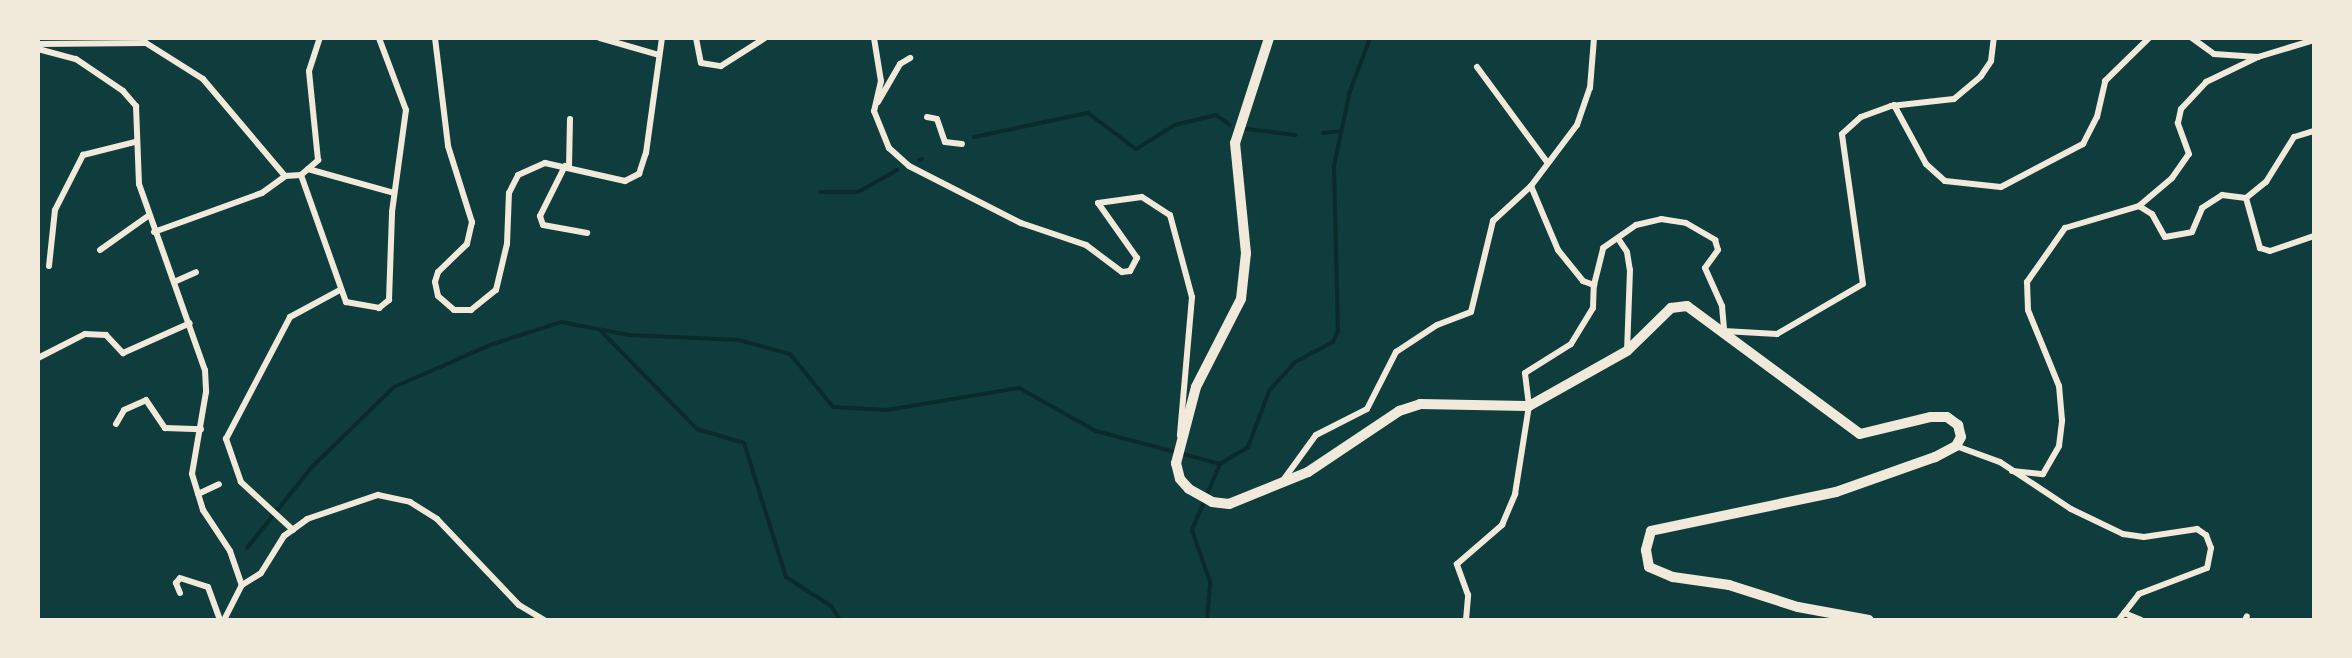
<!DOCTYPE html>
<style>
body{margin:0}
#map{position:relative;width:2352px;height:658px;overflow:hidden;background:#0f3d3e;font-family:Roboto,sans-serif}
div>[style]{position:absolute}
[style*='--x']{left:calc(var(--x)*1px);top:calc(var(--y)*1px);width:calc(var(--w)*1px);rotate:calc(var(--a)*1deg)}
.stream>*{height:4px;margin:-2px;padding:0 2px;transform-origin:2px;border-radius:2px;background:#0a2a2b}
.minor>*{height:6px;margin:-3px;padding:0 3px;transform-origin:3px;border-radius:3px;background:#f1e9da}
.primary>*{height:10px;margin:-5px;padding:0 5px;transform-origin:5px;border-radius:5px;background:#f1e9da}
span{translate:-50% -50%;white-space:nowrap;text-align:center;line-height:1.15;-webkit-text-stroke:8px #f1e9da;paint-order:stroke}
.frame{position:absolute;inset:0;border:40px solid #f1e9da;pointer-events:none}
</style>
<div id="map">
<div class="stream">
<i style="--x:1246;--y:129;--w:50;--a:6.8"></i>
<i style="--x:1323;--y:133;--w:18;--a:-6"></i>
<i style="--x:974;--y:137;--w:116;--a:-11.9"></i>
<i style="--x:1088;--y:113;--w:60;--a:36.9"></i>
<i style="--x:1136;--y:149;--w:46;--a:-31.6"></i>
<i style="--x:1175;--y:125;--w:42;--a:-13.7"></i>
<i style="--x:1216;--y:115;--w:17;--a:36"></i>
<i style="--x:919;--y:160;--w:3;--a:-18"></i>
<i style="--x:821;--y:192;--w:37;--a:0"></i>
<i style="--x:858;--y:192;--w:45;--a:-29.4"></i>
<i style="--x:601;--y:331;--w:137;--a:45.6"></i>
<i style="--x:697;--y:429;--w:49;--a:16.6"></i>
<i style="--x:744;--y:443;--w:140;--a:72.6"></i>
<i style="--x:786;--y:577;--w:54;--a:32.8"></i>
<i style="--x:831;--y:606;--w:17;--a:57"></i>
<i style="--x:247;--y:548;--w:104;--a:-51.3"></i>
<i style="--x:312;--y:467;--w:115;--a:-44.3"></i>
<i style="--x:394;--y:387;--w:108;--a:-23.5"></i>
<i style="--x:493;--y:344;--w:71;--a:-17.9"></i>
<i style="--x:561;--y:322;--w:69;--a:10.8"></i>
<i style="--x:629;--y:335;--w:110;--a:2.6"></i>
<i style="--x:739;--y:340;--w:53;--a:15.4"></i>
<i style="--x:790;--y:354;--w:68;--a:50.9"></i>
<i style="--x:833;--y:407;--w:54;--a:3.2"></i>
<i style="--x:887;--y:410;--w:134;--a:-9.5"></i>
<i style="--x:1019;--y:388;--w:88;--a:29.2"></i>
<i style="--x:1096;--y:431;--w:128;--a:14.9"></i>
<i style="--x:1207;--y:620;--w:38;--a:-85"></i>
<i style="--x:1210;--y:582;--w:55;--a:-109.1"></i>
<i style="--x:1192;--y:530;--w:72;--a:-67"></i>
<i style="--x:1220;--y:464;--w:33;--a:-31"></i>
<i style="--x:1248;--y:447;--w:60;--a:-69.4"></i>
<i style="--x:1269;--y:391;--w:39;--a:-48"></i>
<i style="--x:1295;--y:362;--w:43;--a:-27.8"></i>
<i style="--x:1333;--y:342;--w:12;--a:-66"></i>
<i style="--x:1338;--y:331;--w:165;--a:-91.4"></i>
<i style="--x:1334;--y:166;--w:77;--a:-78"></i>
<i style="--x:1350;--y:91;--w:57;--a:-69.3"></i>
</div>
<div class="minor">
<i style="--x:435;--y:38;--w:109;--a:83.1"></i>
<i style="--x:448;--y:146;--w:80;--a:72.5"></i>
<i style="--x:472;--y:222;--w:23;--a:103"></i>
<i style="--x:467;--y:244;--w:40;--a:136"></i>
<i style="--x:438;--y:272;--w:10;--a:107"></i>
<i style="--x:435;--y:282;--w:14;--a:78"></i>
<i style="--x:438;--y:296;--w:21;--a:41"></i>
<i style="--x:454;--y:310;--w:17;--a:0"></i>
<i style="--x:471;--y:310;--w:32;--a:-39"></i>
<i style="--x:496;--y:290;--w:47;--a:-76.6"></i>
<i style="--x:507;--y:244;--w:51;--a:-87.8"></i>
<i style="--x:509;--y:193;--w:20;--a:-63"></i>
<i style="--x:518;--y:175;--w:30;--a:-24"></i>
<i style="--x:545;--y:163;--w:82;--a:12.7"></i>
<i style="--x:625;--y:181;--w:16;--a:-27"></i>
<i style="--x:639;--y:174;--w:22;--a:-72"></i>
<i style="--x:646;--y:153;--w:116;--a:-82.1"></i>
<i style="--x:600;--y:38;--w:61;--a:16.1"></i>
<i style="--x:696;--y:38;--w:25;--a:79"></i>
<i style="--x:701;--y:63;--w:20;--a:9"></i>
<i style="--x:721;--y:66;--w:52;--a:-32.5"></i>
<i style="--x:874;--y:38;--w:44;--a:80.8"></i>
<i style="--x:881;--y:81;--w:31;--a:103"></i>
<i style="--x:874;--y:111;--w:40;--a:68"></i>
<i style="--x:889;--y:148;--w:27;--a:42"></i>
<i style="--x:909;--y:166;--w:126;--a:27"></i>
<i style="--x:1021;--y:223;--w:69;--a:18.7"></i>
<i style="--x:1086;--y:245;--w:45;--a:36.9"></i>
<i style="--x:1122;--y:272;--w:8;--a:-7"></i>
<i style="--x:1130;--y:271;--w:15;--a:-62"></i>
<i style="--x:1137;--y:258;--w:67;--a:-125.3"></i>
<i style="--x:1098;--y:203;--w:44;--a:-7.8"></i>
<i style="--x:1142;--y:197;--w:33;--a:33"></i>
<i style="--x:1170;--y:215;--w:85;--a:75"></i>
<i style="--x:1192;--y:297;--w:139;--a:95"></i>
<i style="--x:2192;--y:38;--w:27;--a:36"></i>
<i style="--x:2214;--y:54;--w:44;--a:3.9"></i>
<i style="--x:2258;--y:57;--w:59;--a:-16.9"></i>
<i style="--x:38;--y:44;--w:108;--a:-0.5"></i>
<i style="--x:146;--y:43;--w:67;--a:32.3"></i>
<i style="--x:203;--y:79;--w:127;--a:49.8"></i>
<i style="--x:285;--y:176;--w:16;--a:-4"></i>
<i style="--x:301;--y:175;--w:135;--a:70.5"></i>
<i style="--x:346;--y:302;--w:34;--a:10"></i>
<i style="--x:379;--y:308;--w:13;--a:-39"></i>
<i style="--x:389;--y:300;--w:88;--a:-88"></i>
<i style="--x:392;--y:212;--w:103;--a:-82.2"></i>
<i style="--x:406;--y:110;--w:77;--a:-110.6"></i>
<i style="--x:38;--y:49;--w:39;--a:15"></i>
<i style="--x:76;--y:59;--w:57;--a:34.2"></i>
<i style="--x:123;--y:91;--w:20;--a:49"></i>
<i style="--x:136;--y:106;--w:78;--a:87.8"></i>
<i style="--x:139;--y:184;--w:197;--a:70.5"></i>
<i style="--x:205;--y:370;--w:22;--a:87"></i>
<i style="--x:206;--y:392;--w:83;--a:99.7"></i>
<i style="--x:192;--y:474;--w:38;--a:73"></i>
<i style="--x:203;--y:510;--w:49;--a:56.6"></i>
<i style="--x:230;--y:551;--w:36;--a:71"></i>
<i style="--x:1477;--y:67;--w:118;--a:53.6"></i>
<i style="--x:878;--y:102;--w:44;--a:-59.9"></i>
<i style="--x:900;--y:64;--w:12;--a:-31"></i>
<i style="--x:1894;--y:105;--w:67;--a:61.5"></i>
<i style="--x:1926;--y:164;--w:25;--a:42"></i>
<i style="--x:1945;--y:181;--w:56;--a:6.1"></i>
<i style="--x:2001;--y:187;--w:93;--a:-27.7"></i>
<i style="--x:2083;--y:144;--w:30;--a:-63"></i>
<i style="--x:2097;--y:117;--w:37;--a:-77"></i>
<i style="--x:2105;--y:81;--w:62;--a:-44.3"></i>
<i style="--x:927;--y:117;--w:10;--a:11"></i>
<i style="--x:937;--y:119;--w:24;--a:71"></i>
<i style="--x:945;--y:142;--w:17;--a:7"></i>
<i style="--x:565;--y:166;--w:56;--a:116.6"></i>
<i style="--x:540;--y:216;--w:9;--a:72"></i>
<i style="--x:543;--y:225;--w:45;--a:10.3"></i>
<i style="--x:569;--y:167;--w:48;--a:-88.8"></i>
<i style="--x:308;--y:169;--w:89;--a:15.6"></i>
<i style="--x:301;--y:175;--w:23;--a:-41"></i>
<i style="--x:318;--y:160;--w:89;--a:-95.8"></i>
<i style="--x:309;--y:71;--w:35;--a:-72"></i>
<i style="--x:1531;--y:186;--w:69;--a:67.1"></i>
<i style="--x:1558;--y:250;--w:40;--a:51"></i>
<i style="--x:1583;--y:281;--w:12;--a:20"></i>
<i style="--x:1594;--y:285;--w:38;--a:-76"></i>
<i style="--x:1603;--y:248;--w:40;--a:-34.9"></i>
<i style="--x:1636;--y:225;--w:26;--a:-13"></i>
<i style="--x:1661;--y:219;--w:25;--a:9"></i>
<i style="--x:1686;--y:223;--w:34;--a:30"></i>
<i style="--x:1715;--y:240;--w:10;--a:73"></i>
<i style="--x:1718;--y:250;--w:22;--a:126"></i>
<i style="--x:1705;--y:268;--w:42;--a:65.9"></i>
<i style="--x:1722;--y:306;--w:25;--a:85"></i>
<i style="--x:1724;--y:331;--w:53;--a:3.2"></i>
<i style="--x:1777;--y:334;--w:99;--a:-30.2"></i>
<i style="--x:1863;--y:284;--w:151;--a:-98"></i>
<i style="--x:1842;--y:134;--w:25;--a:-42"></i>
<i style="--x:1861;--y:117;--w:32;--a:-20"></i>
<i style="--x:1891;--y:106;--w:63;--a:-6.3"></i>
<i style="--x:1954;--y:99;--w:35;--a:-40"></i>
<i style="--x:1981;--y:76;--w:18;--a:-56"></i>
<i style="--x:1991;--y:61;--w:23;--a:-83"></i>
<i style="--x:2246;--y:198;--w:26;--a:-39"></i>
<i style="--x:2266;--y:182;--w:53;--a:-58.1"></i>
<i style="--x:2294;--y:137;--w:21;--a:-17"></i>
<i style="--x:2139;--y:206;--w:15;--a:32"></i>
<i style="--x:2152;--y:214;--w:26;--a:61"></i>
<i style="--x:2165;--y:237;--w:27;--a:-10"></i>
<i style="--x:2192;--y:232;--w:26;--a:-67"></i>
<i style="--x:2202;--y:208;--w:24;--a:-33"></i>
<i style="--x:2222;--y:195;--w:24;--a:7"></i>
<i style="--x:2246;--y:198;--w:52;--a:74.4"></i>
<i style="--x:2260;--y:248;--w:10;--a:17"></i>
<i style="--x:2270;--y:251;--w:46;--a:-18.8"></i>
<i style="--x:154;--y:232;--w:115;--a:-19.9"></i>
<i style="--x:262;--y:193;--w:29;--a:-36"></i>
<i style="--x:1619;--y:240;--w:14;--a:56"></i>
<i style="--x:1627;--y:252;--w:18;--a:81"></i>
<i style="--x:1630;--y:270;--w:81;--a:92.1"></i>
<i style="--x:100;--y:250;--w:59;--a:-35.3"></i>
<i style="--x:49;--y:266;--w:56;--a:-83.9"></i>
<i style="--x:55;--y:210;--w:62;--a:-63"></i>
<i style="--x:83;--y:155;--w:54;--a:-14"></i>
<i style="--x:174;--y:282;--w:24;--a:-24"></i>
<i style="--x:38;--y:358;--w:53;--a:-27.1"></i>
<i style="--x:85;--y:334;--w:21;--a:3"></i>
<i style="--x:106;--y:335;--w:25;--a:47"></i>
<i style="--x:123;--y:353;--w:73;--a:-24.1"></i>
<i style="--x:116;--y:424;--w:16;--a:-60"></i>
<i style="--x:124;--y:410;--w:24;--a:-24"></i>
<i style="--x:146;--y:400;--w:34;--a:56"></i>
<i style="--x:165;--y:428;--w:36;--a:2"></i>
<i style="--x:1956;--y:446;--w:47;--a:20"></i>
<i style="--x:2000;--y:462;--w:85;--a:33.5"></i>
<i style="--x:2071;--y:509;--w:58;--a:25.7"></i>
<i style="--x:2123;--y:534;--w:21;--a:8"></i>
<i style="--x:2144;--y:537;--w:54;--a:-8.6"></i>
<i style="--x:2197;--y:529;--w:11;--a:34"></i>
<i style="--x:2206;--y:535;--w:14;--a:69"></i>
<i style="--x:2211;--y:548;--w:20;--a:101"></i>
<i style="--x:2207;--y:568;--w:73;--a:159.1"></i>
<i style="--x:2139;--y:594;--w:33;--a:128"></i>
<i style="--x:2012;--y:471;--w:31;--a:6"></i>
<i style="--x:2043;--y:474;--w:32;--a:-60"></i>
<i style="--x:2059;--y:446;--w:26;--a:-83"></i>
<i style="--x:2062;--y:420;--w:34;--a:-95"></i>
<i style="--x:2059;--y:386;--w:82;--a:-112.2"></i>
<i style="--x:2028;--y:310;--w:28;--a:-92"></i>
<i style="--x:2027;--y:282;--w:66;--a:-54.9"></i>
<i style="--x:2065;--y:228;--w:77;--a:-16.6"></i>
<i style="--x:2139;--y:206;--w:43;--a:-40.3"></i>
<i style="--x:2172;--y:178;--w:29;--a:-55"></i>
<i style="--x:2189;--y:154;--w:33;--a:-110"></i>
<i style="--x:2178;--y:123;--w:14;--a:-78"></i>
<i style="--x:2181;--y:109;--w:37;--a:-47"></i>
<i style="--x:2206;--y:82;--w:58;--a:-25.7"></i>
<i style="--x:1284;--y:479;--w:54;--a:-54"></i>
<i style="--x:1316;--y:435;--w:57;--a:-27"></i>
<i style="--x:1367;--y:409;--w:64;--a:-63"></i>
<i style="--x:1396;--y:352;--w:49;--a:-33.4"></i>
<i style="--x:1437;--y:325;--w:36;--a:-21"></i>
<i style="--x:1471;--y:312;--w:94;--a:-76.4"></i>
<i style="--x:1493;--y:221;--w:52;--a:-42.6"></i>
<i style="--x:1531;--y:186;--w:76;--a:-53"></i>
<i style="--x:1577;--y:125;--w:39;--a:-71"></i>
<i style="--x:1590;--y:88;--w:50;--a:-85.4"></i>
<i style="--x:198;--y:494;--w:23;--a:-25"></i>
<i style="--x:293;--y:530;--w:71;--a:-137.3"></i>
<i style="--x:241;--y:482;--w:46;--a:-109.2"></i>
<i style="--x:226;--y:439;--w:138;--a:-62.3"></i>
<i style="--x:290;--y:317;--w:57;--a:-28.4"></i>
<i style="--x:180;--y:593;--w:11;--a:-112"></i>
<i style="--x:176;--y:583;--w:6;--a:-51"></i>
<i style="--x:180;--y:578;--w:29;--a:18"></i>
<i style="--x:208;--y:587;--w:35;--a:70"></i>
<i style="--x:2124;--y:613;--w:18;--a:22"></i>
<i style="--x:224;--y:620;--w:39;--a:-63"></i>
<i style="--x:242;--y:585;--w:22;--a:-32"></i>
<i style="--x:261;--y:573;--w:44;--a:-58.1"></i>
<i style="--x:284;--y:536;--w:29;--a:-36"></i>
<i style="--x:307;--y:519;--w:75;--a:-18.7"></i>
<i style="--x:378;--y:495;--w:33;--a:12"></i>
<i style="--x:410;--y:502;--w:32;--a:32"></i>
<i style="--x:437;--y:519;--w:119;--a:46.4"></i>
<i style="--x:519;--y:605;--w:29;--a:31"></i>
<i style="--x:1466;--y:620;--w:25;--a:-85"></i>
<i style="--x:1468;--y:595;--w:33;--a:-110"></i>
<i style="--x:1457;--y:564;--w:60;--a:-40.9"></i>
<i style="--x:1502;--y:525;--w:34;--a:-67"></i>
<i style="--x:1515;--y:494;--w:89;--a:-81"></i>
<i style="--x:1529;--y:406;--w:33;--a:-97"></i>
<i style="--x:1525;--y:373;--w:54;--a:-32.2"></i>
<i style="--x:1571;--y:344;--w:42;--a:-58.6"></i>
<i style="--x:1593;--y:308;--w:23;--a:-88"></i>
<i style="--x:2245;--y:620;--w:4;--a:-63"></i>
</div>
<div class="primary">
<i style="--x:1269;--y:38;--w:110;--a:107.9"></i>
<i style="--x:1235;--y:143;--w:111;--a:84.3"></i>
<i style="--x:1246;--y:253;--w:46;--a:96.2"></i>
<i style="--x:1241;--y:299;--w:99;--a:117.1"></i>
<i style="--x:1196;--y:387;--w:79;--a:104.7"></i>
<i style="--x:1176;--y:463;--w:16;--a:76"></i>
<i style="--x:1180;--y:479;--w:13;--a:48"></i>
<i style="--x:1189;--y:489;--w:26;--a:29"></i>
<i style="--x:1212;--y:502;--w:17;--a:7"></i>
<i style="--x:1229;--y:504;--w:85;--a:-22.1"></i>
<i style="--x:1308;--y:472;--w:110;--a:-33.8"></i>
<i style="--x:1399;--y:411;--w:22;--a:-18"></i>
<i style="--x:1420;--y:404;--w:109;--a:1.1"></i>
<i style="--x:1529;--y:406;--w:112;--a:-29.3"></i>
<i style="--x:1627;--y:351;--w:62;--a:-44.3"></i>
<i style="--x:1671;--y:308;--w:16;--a:-7"></i>
<i style="--x:1687;--y:306;--w:215;--a:36.5"></i>
<i style="--x:1860;--y:434;--w:73;--a:-13.5"></i>
<i style="--x:1931;--y:417;--w:16;--a:0"></i>
<i style="--x:1947;--y:417;--w:14;--a:36"></i>
<i style="--x:1958;--y:425;--w:12;--a:76"></i>
<i style="--x:1961;--y:437;--w:10;--a:119"></i>
<i style="--x:1956;--y:446;--w:24;--a:152"></i>
<i style="--x:1935;--y:457;--w:105;--a:160.5"></i>
<i style="--x:1836;--y:492;--w:189;--a:168.1"></i>
<i style="--x:1651;--y:531;--w:20;--a:105"></i>
<i style="--x:1646;--y:550;--w:17;--a:80"></i>
<i style="--x:1649;--y:567;--w:26;--a:23"></i>
<i style="--x:1673;--y:577;--w:57;--a:8.1"></i>
<i style="--x:1729;--y:585;--w:72;--a:17.7"></i>
<i style="--x:1798;--y:607;--w:72;--a:10.4"></i>
</div>
<div class="frame"></div>
</div>
